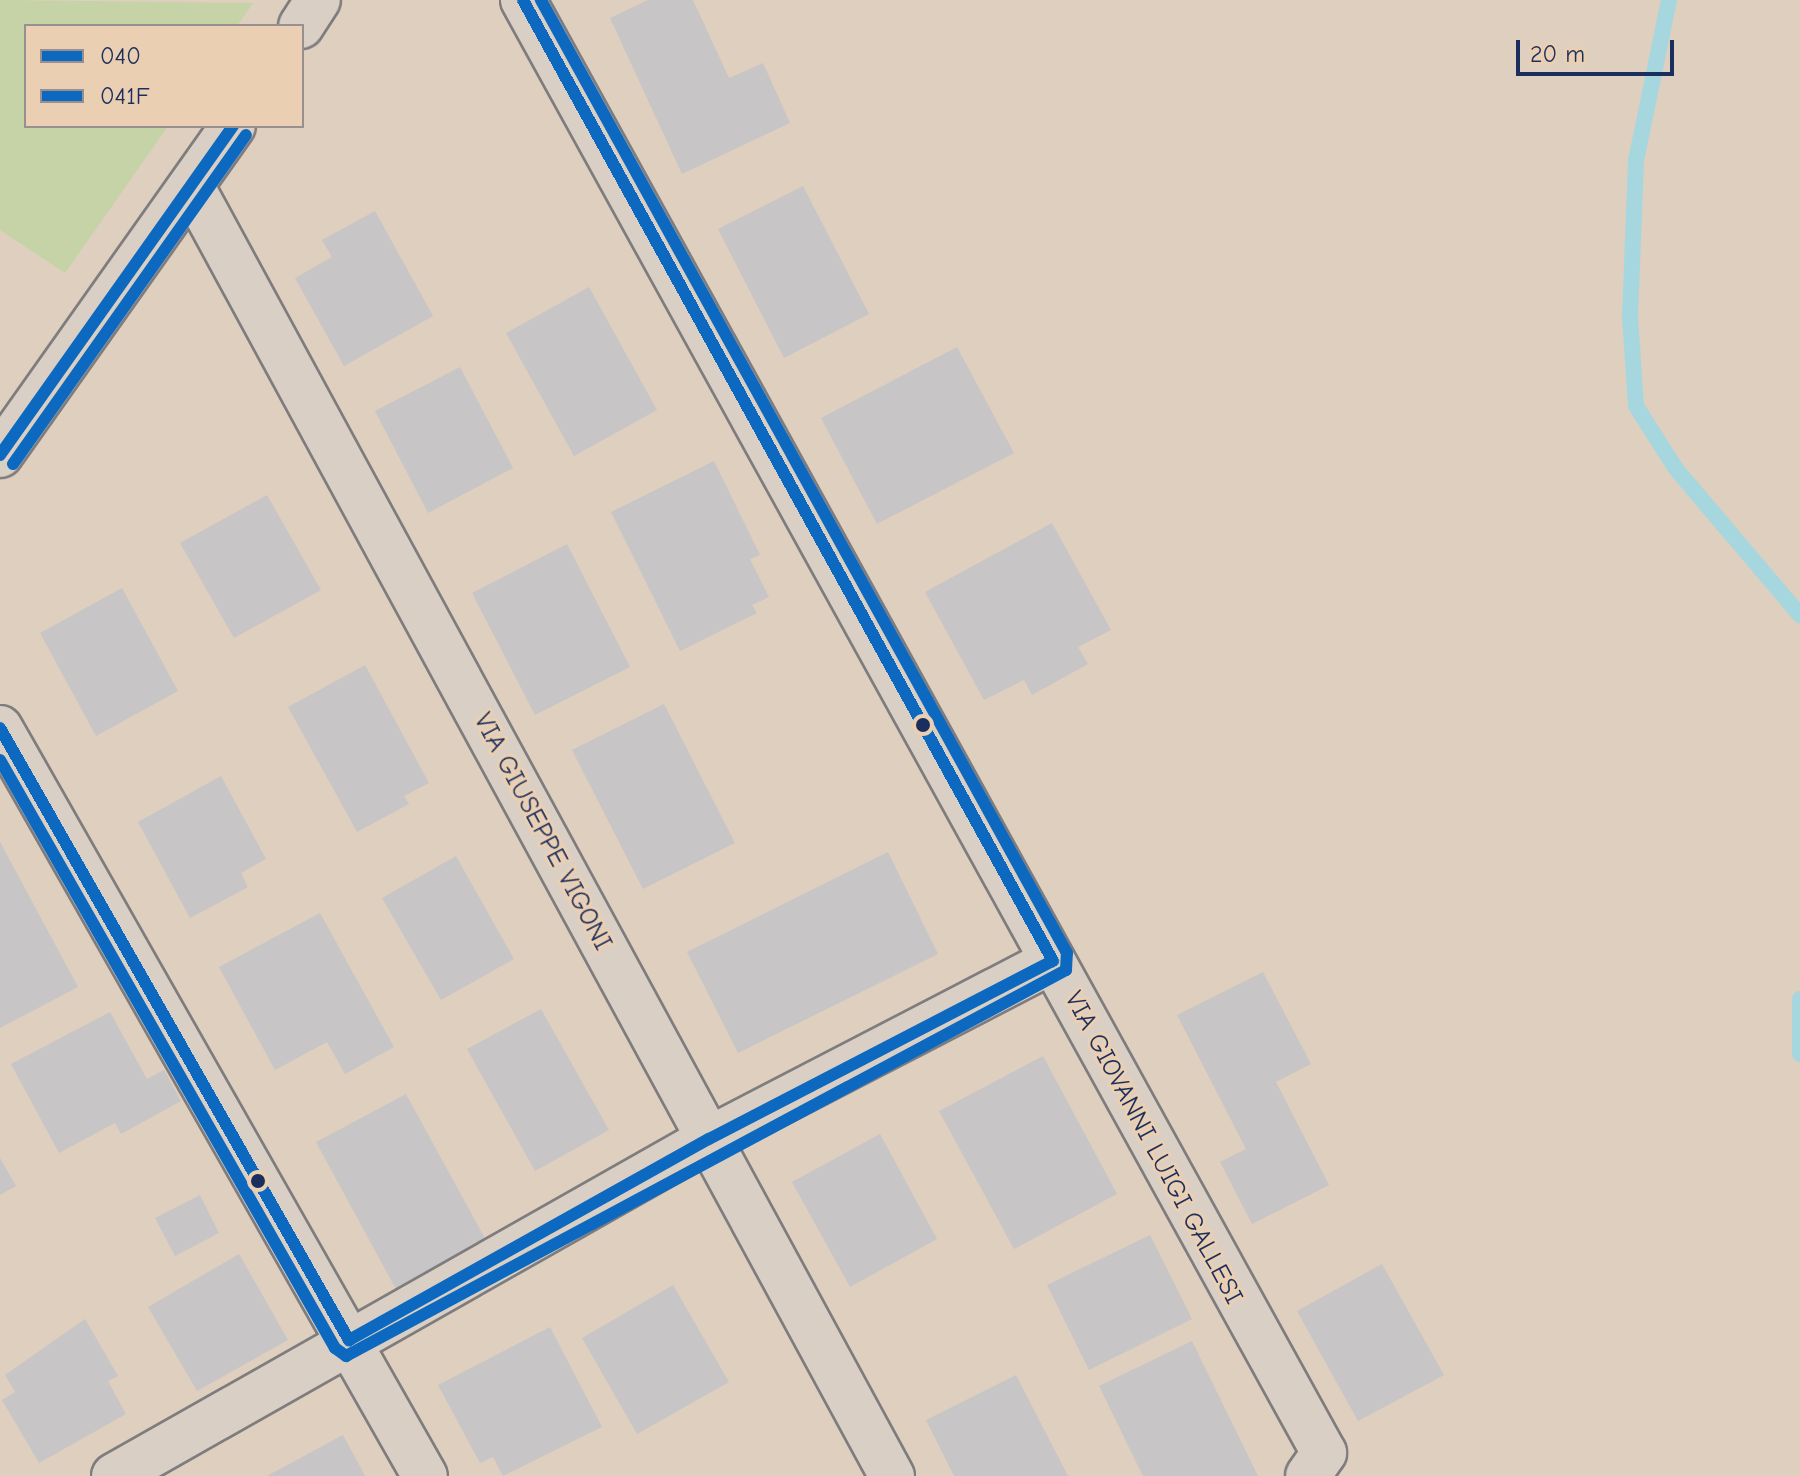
<!DOCTYPE html>
<style>
body{margin:0}
#map{position:relative;width:1800px;height:1476px;overflow:hidden;background:#decfbf;font-family:"Comic Neue",sans-serif}
div>[style]{position:absolute}
[style*='--x']{left:calc(var(--x)*1px);top:calc(var(--y)*1px);width:calc(var(--w)*1px);rotate:calc(var(--a)*1deg)}
.green>*{inset:0;background:#c5d3a6}
.stream>*{height:16px;margin:-8px;padding:0 8px;transform-origin:8px;border-radius:8px;background:#a6d7df}
.building>*{inset:0;background:#c8c5c6}
.roads{filter:drop-shadow(2px 0 #7f7c7e) drop-shadow(-2px 0 #7f7c7e) drop-shadow(0 2px #7f7c7e) drop-shadow(0 -2px #7f7c7e)}
.minor>*{height:44px;margin:-22px;padding:0 22px;transform-origin:22px;border-radius:22px;background:#d9cfc4}
.bus-1>*{height:12px;margin:-6px;padding:0 6px;transform-origin:6px;border-radius:6px;background:#0c69bf}
.bus-2>*{height:12px;margin:-6px;padding:0 6px;transform-origin:6px;border-radius:6px;background:#0c69bf}
.dots>*{width:22px;height:22px;translate:-50% -50%;box-sizing:border-box;border:4px solid #ebcfb2;border-radius:50%}
span{translate:-50% -50%;white-space:nowrap;text-align:center;line-height:1.15;-webkit-text-stroke:6px #ebcfb2;paint-order:stroke}
.street-label{font-size:26px;color:#1b2f5e}
.legend{position:absolute;left:24px;top:24px;width:280px;height:104px;box-sizing:border-box;background:#ebcfb2;border:2px solid #988f90;margin:0;padding:10px 14px;list-style:none;font-size:24px;color:#1b2f5e}
.legend li{display:flex;align-items:center;gap:16px;height:40px}
.legend b{width:40px;border:2px solid #988f90}
.scale{position:absolute;left:1516px;top:40px;width:158px;height:36px;box-sizing:border-box;border:4px solid #1b2f5e;border-top:0;padding-left:10px;font-size:24px;line-height:28px;white-space:nowrap;color:#1b2f5e;-webkit-text-stroke:6px #ebcfb2;paint-order:stroke}
</style>
<div id="map">
<div class="green">
<i style="clip-path:polygon(0 0,253px 3px,237px 26px,26px 26px,26px 126px,168px 126px,65px 273px,0 230px)"></i>
</div>
<div class="stream">
<i style="--x:1669;--y:0;--w:164;--a:101.6"></i>
<i style="--x:1636;--y:161;--w:156;--a:92.2"></i>
<i style="--x:1630;--y:317;--w:89;--a:86.1"></i>
<i style="--x:1636;--y:406;--w:75;--a:57.6"></i>
<i style="--x:1676;--y:469;--w:192;--a:49.7"></i>
<i style="--x:1800;--y:999;--w:55;--a:90"></i>
</div>
<div class="building">
<i style="clip-path:polygon(648px 0,693px 0,729px 78px,763px 63px,790px 123px,682px 174px,610px 18px)"></i>
<i style="clip-path:polygon(803px 186px,869px 314px,784px 358px,718px 229px)"></i>
<i style="clip-path:polygon(375px 211px,433px 316px,344px 366px,295px 278px,332px 257px,322px 240px)"></i>
<i style="clip-path:polygon(589px 287px,657px 410px,574px 456px,506px 333px)"></i>
<i style="clip-path:polygon(957px 347px,1014px 453px,877px 524px,821px 418px)"></i>
<i style="clip-path:polygon(460px 367px,513px 468px,428px 513px,375px 411px)"></i>
<i style="clip-path:polygon(714px 461px,760px 555px,750px 559px,769px 597px,752px 605px,757px 613px,680px 651px,611px 512px)"></i>
<i style="clip-path:polygon(267px 495px,321px 590px,234px 638px,180px 543px)"></i>
<i style="clip-path:polygon(1052px 523px,1111px 630px,1078px 647px,1088px 664px,1032px 695px,1024px 680px,984px 700px,925px 592px)"></i>
<i style="clip-path:polygon(567px 544px,630px 667px,535px 715px,472px 593px)"></i>
<i style="clip-path:polygon(122px 588px,178px 691px,96px 736px,40px 633px)"></i>
<i style="clip-path:polygon(365px 665px,429px 783px,404px 796px,409px 804px,357px 832px,288px 707px)"></i>
<i style="clip-path:polygon(664px 704px,735px 843px,643px 889px,572px 750px)"></i>
<i style="clip-path:polygon(221px 776px,266px 859px,241px 873px,248px 887px,190px 918px,138px 822px)"></i>
<i style="clip-path:polygon(0 842px,78px 987px,0 1028px)"></i>
<i style="clip-path:polygon(888px 852px,938px 954px,738px 1053px,687px 952px)"></i>
<i style="clip-path:polygon(456px 856px,514px 959px,441px 1000px,382px 898px)"></i>
<i style="clip-path:polygon(320px 913px,394px 1047px,345px 1074px,327px 1042px,275px 1070px,219px 967px)"></i>
<i style="clip-path:polygon(1263px 972px,1311px 1064px,1276px 1082px,1329px 1185px,1252px 1224px,1220px 1162px,1246px 1149px,1177px 1015px)"></i>
<i style="clip-path:polygon(541px 1009px,609px 1130px,535px 1171px,467px 1049px)"></i>
<i style="clip-path:polygon(110px 1012px,147px 1079px,164px 1070px,181px 1101px,121px 1134px,115px 1123px,59px 1153px,11px 1064px)"></i>
<i style="clip-path:polygon(1043px 1056px,1117px 1194px,1014px 1249px,939px 1111px)"></i>
<i style="clip-path:polygon(406px 1094px,488px 1244px,398px 1293px,316px 1142px)"></i>
<i style="clip-path:polygon(880px 1134px,937px 1239px,850px 1287px,792px 1182px)"></i>
<i style="clip-path:polygon(0 1158px,16px 1186px,0 1195px)"></i>
<i style="clip-path:polygon(200px 1195px,219px 1233px,175px 1256px,155px 1218px)"></i>
<i style="clip-path:polygon(1150px 1235px,1192px 1319px,1089px 1370px,1047px 1285px)"></i>
<i style="clip-path:polygon(239px 1254px,288px 1340px,197px 1391px,148px 1307px)"></i>
<i style="clip-path:polygon(1382px 1264px,1444px 1375px,1358px 1421px,1297px 1311px)"></i>
<i style="clip-path:polygon(673px 1285px,729px 1382px,637px 1434px,582px 1338px)"></i>
<i style="clip-path:polygon(85px 1319px,118px 1376px,108px 1381px,126px 1414px,39px 1463px,2px 1400px,15px 1392px,5px 1375px)"></i>
<i style="clip-path:polygon(550px 1327px,602px 1427px,503px 1476px,493px 1457px,480px 1463px,438px 1385px)"></i>
<i style="clip-path:polygon(1192px 1341px,1258px 1476px,1143px 1476px,1099px 1386px)"></i>
<i style="clip-path:polygon(1016px 1375px,1068px 1476px,954px 1476px,926px 1420px)"></i>
<i style="clip-path:polygon(343px 1435px,365px 1476px,267px 1476px)"></i>
</div>
<div class="roads">
<div class="minor">
<i style="--x:523;--y:0;--w:1659;--a:61.13"></i>
<i style="--x:1324;--y:1453;--w:28;--a:125"></i>
<i style="--x:301;--y:26;--w:31;--a:-57"></i>
<i style="--x:192;--y:187;--w:1467;--a:61.5"></i>
<i style="--x:0;--y:455;--w:403;--a:-54.7"></i>
<i style="--x:0;--y:728;--w:860;--a:60.4"></i>
<i style="--x:114;--y:1476;--w:684;--a:-29.53"></i>
<i style="--x:709;--y:1139;--w:387;--a:-27.4"></i>
</div>
</div>
<div class="bus-1">
<i style="--x:0;--y:455;--w:403;--a:-54.7"></i>
<i style="--x:0;--y:728;--w:705;--a:60.31"></i>
<i style="--x:349;--y:1340;--w:412;--a:-29.2"></i>
<i style="--x:709;--y:1139;--w:387;--a:-27.4"></i>
<i style="--x:1053;--y:961;--w:1097;--a:-118.88"></i>
</div>
<div class="bus-2">
<i style="--x:13;--y:464;--w:403;--a:-54.7"></i>
<i style="--x:0;--y:760;--w:677;--a:60.33"></i>
<i style="--x:335;--y:1348;--w:14;--a:36"></i>
<i style="--x:346;--y:1356;--w:817;--a:-28.2"></i>
<i style="--x:1066;--y:970;--w:17;--a:-87"></i>
<i style="--x:1067;--y:953;--w:1089;--a:-118.9"></i>
</div>
<div class="dots">
<i style="left:923px;top:725px;background:#1b2f5e"></i>
<i style="left:258px;top:1181px;background:#1b2f5e"></i>
</div>
<div class="street-label">
<span style="left:542px;top:832px;rotate:62deg">VIA GIUSEPPE VIGONI</span>
<span style="left:1153px;top:1148px;rotate:62deg">VIA GIOVANNI LUIGI GALLESI</span>
</div>
<ul class="legend">
<li><b style="height:10px;background:#0c69bf"></b>040</li>
<li><b style="height:10px;background:#0c69bf"></b>041F</li>
</ul>
<div class="scale">20 m</div>
</div>
